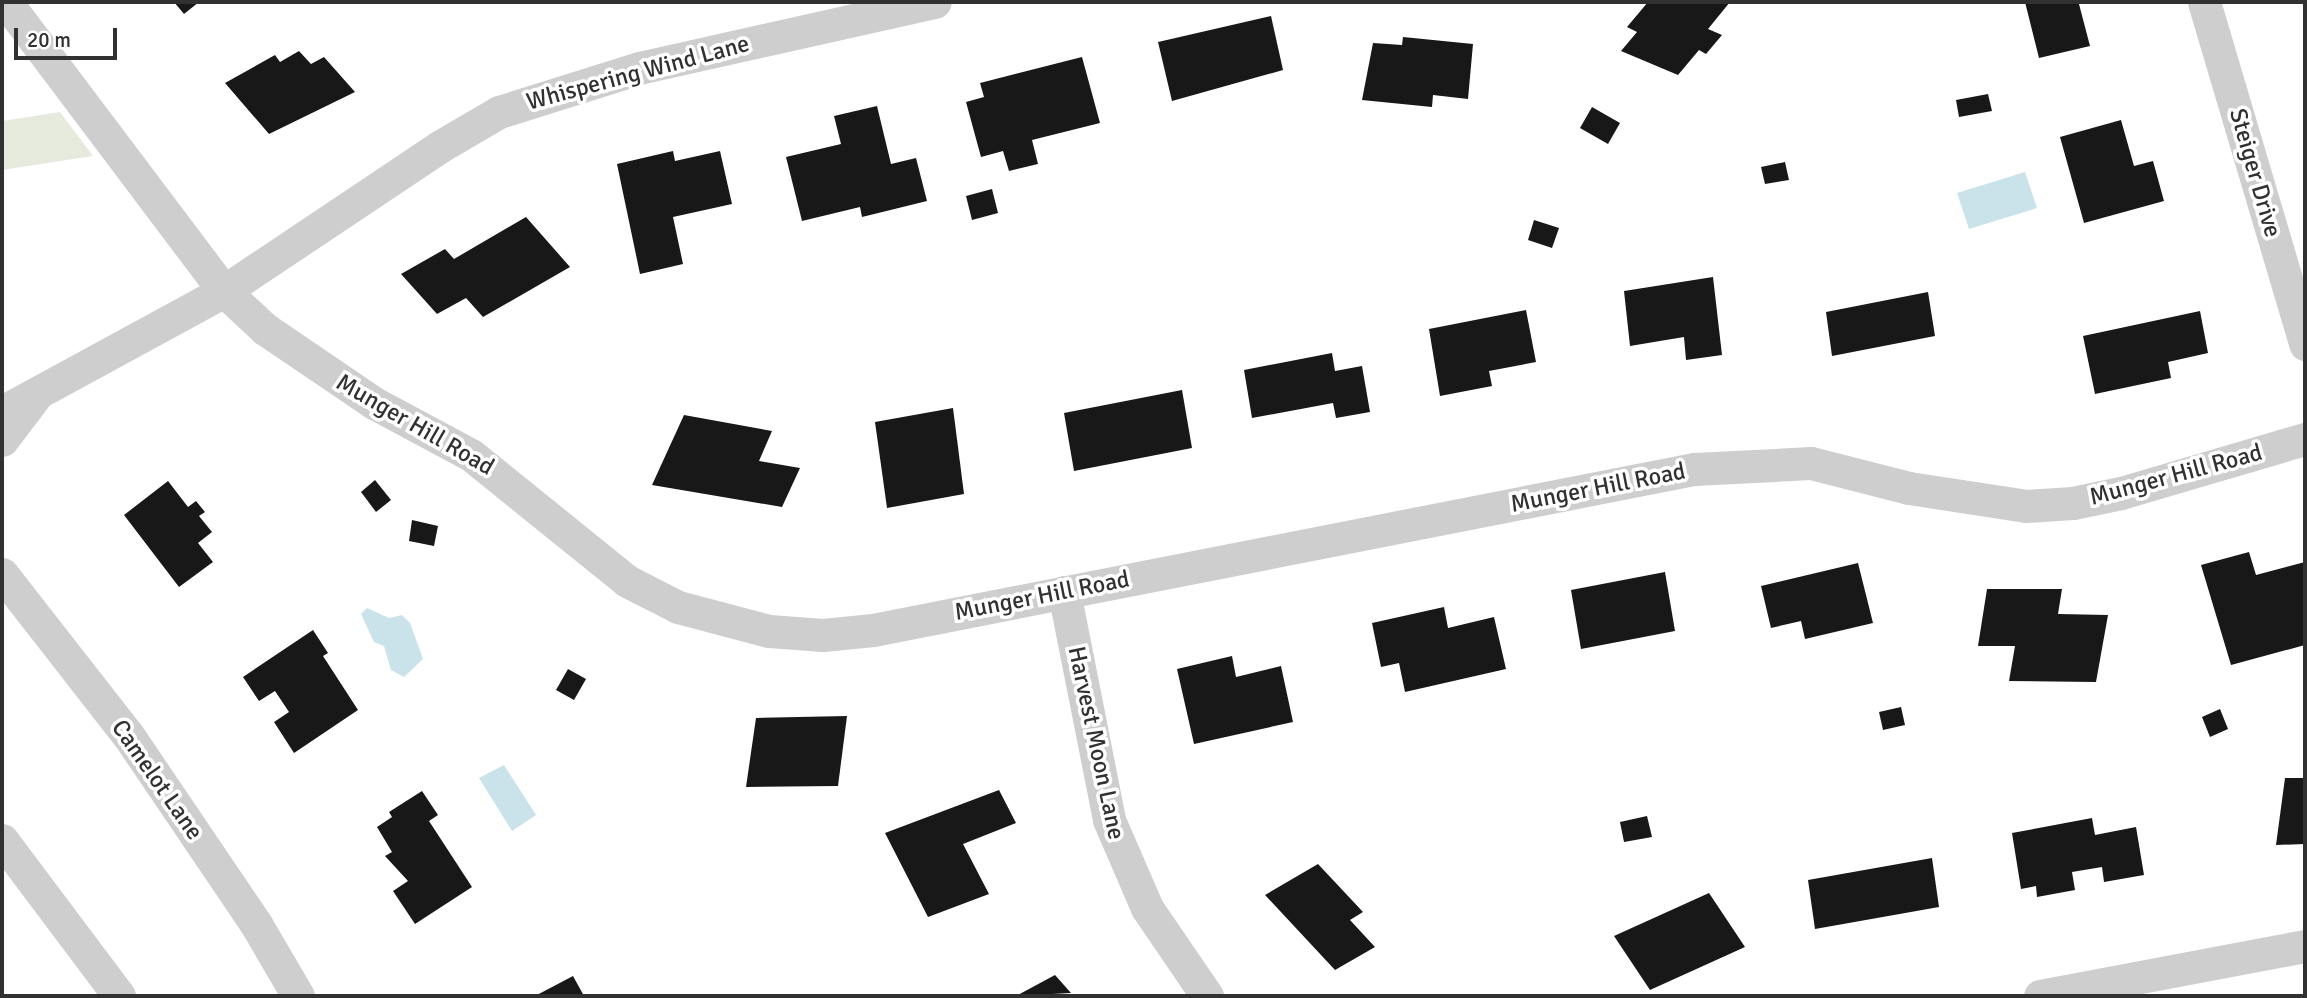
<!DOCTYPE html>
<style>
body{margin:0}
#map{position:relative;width:2307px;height:998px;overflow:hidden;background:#fff;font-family:Signika,sans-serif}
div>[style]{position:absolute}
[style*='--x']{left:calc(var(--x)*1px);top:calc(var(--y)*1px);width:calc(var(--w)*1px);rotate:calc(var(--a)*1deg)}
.green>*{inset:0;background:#e6eadd}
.water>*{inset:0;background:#cae2ea}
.building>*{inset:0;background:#181818}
.minor>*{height:33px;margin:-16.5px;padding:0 16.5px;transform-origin:16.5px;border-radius:16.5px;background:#cecece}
span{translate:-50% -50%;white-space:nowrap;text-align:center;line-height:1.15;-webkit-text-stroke:7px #fff;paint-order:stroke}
.street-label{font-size:24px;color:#313131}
.frame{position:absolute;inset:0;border:4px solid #313131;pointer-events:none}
.scale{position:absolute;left:14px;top:28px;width:103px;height:32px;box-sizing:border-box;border:4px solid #313131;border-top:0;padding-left:9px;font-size:21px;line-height:24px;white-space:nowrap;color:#313131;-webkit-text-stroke:5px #fff;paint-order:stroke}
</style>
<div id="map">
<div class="green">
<i style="clip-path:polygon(60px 112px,93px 156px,2px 170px,2px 121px)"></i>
</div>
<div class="water">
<i style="clip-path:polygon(2025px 172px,2037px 208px,1969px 229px,1957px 193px)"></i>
<i style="clip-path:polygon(367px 608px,389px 618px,402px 615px,410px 623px,423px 659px,404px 677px,391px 670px,384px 646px,374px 642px,361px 614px)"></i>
<i style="clip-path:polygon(504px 765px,536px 815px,512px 831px,479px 778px)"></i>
</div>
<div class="building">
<i style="clip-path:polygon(174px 2px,199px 2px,184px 14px)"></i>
<i style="clip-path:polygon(1648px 2px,1730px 2px,1708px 29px,1722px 35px,1706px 54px,1699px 50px,1678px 75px,1621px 51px,1637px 32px,1627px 27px)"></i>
<i style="clip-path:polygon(2025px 2px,2079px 4px,2090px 46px,2039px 58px)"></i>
<i style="clip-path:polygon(1271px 16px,1283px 70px,1172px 101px,1158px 42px)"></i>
<i style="clip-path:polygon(1403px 37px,1473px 44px,1468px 99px,1433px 95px,1432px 107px,1362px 100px,1373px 43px,1402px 45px)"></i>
<i style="clip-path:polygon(299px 51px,311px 64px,324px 57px,355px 92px,269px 134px,225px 83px,275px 55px,280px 62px)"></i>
<i style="clip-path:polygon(1082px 57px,1100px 123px,1032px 140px,1038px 164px,1009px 171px,1003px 151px,981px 157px,966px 102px,984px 97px,980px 83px)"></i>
<i style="clip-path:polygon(1988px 94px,1992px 111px,1959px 117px,1956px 100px)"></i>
<i style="clip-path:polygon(877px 106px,891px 164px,916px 158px,927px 201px,862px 217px,860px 207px,802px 221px,786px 157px,841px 144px,834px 116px)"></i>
<i style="clip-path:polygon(1592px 107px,1620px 123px,1608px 144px,1580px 128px)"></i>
<i style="clip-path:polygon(2121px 120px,2134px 166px,2153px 161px,2164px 201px,2084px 223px,2060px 137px)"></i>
<i style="clip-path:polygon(673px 151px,675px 161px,720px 151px,732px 204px,673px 217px,683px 264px,640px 274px,617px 164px)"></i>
<i style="clip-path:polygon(1785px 162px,1789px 180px,1765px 184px,1761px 167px)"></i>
<i style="clip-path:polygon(992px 189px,998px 213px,972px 220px,966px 196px)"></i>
<i style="clip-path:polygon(526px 217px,570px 267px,483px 317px,466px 298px,437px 314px,401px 274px,445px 249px,454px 259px)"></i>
<i style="clip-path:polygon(1534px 220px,1559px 228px,1552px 248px,1528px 240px)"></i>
<i style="clip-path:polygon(1713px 277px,1722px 355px,1686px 360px,1684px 337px,1630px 346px,1624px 291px)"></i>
<i style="clip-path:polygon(1928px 292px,1935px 336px,1832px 356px,1826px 312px)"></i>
<i style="clip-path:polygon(1526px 310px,1536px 362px,1489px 371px,1492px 386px,1440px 396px,1429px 329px)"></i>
<i style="clip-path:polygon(2200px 311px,2208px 353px,2168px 362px,2171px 378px,2095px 394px,2083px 336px)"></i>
<i style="clip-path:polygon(1332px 353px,1335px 371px,1362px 366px,1370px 412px,1336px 418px,1333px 403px,1252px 418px,1244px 370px)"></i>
<i style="clip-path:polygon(1182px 390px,1192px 448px,1074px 471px,1064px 413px)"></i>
<i style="clip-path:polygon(953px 408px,964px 494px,887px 508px,875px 422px)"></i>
<i style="clip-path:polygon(684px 415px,772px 431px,759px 461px,800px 468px,782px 507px,652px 485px)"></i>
<i style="clip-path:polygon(375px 480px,391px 500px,376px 512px,361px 492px)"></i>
<i style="clip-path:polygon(168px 481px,188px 507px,196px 501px,205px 512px,199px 516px,212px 532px,198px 543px,213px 562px,179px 587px,124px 515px)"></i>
<i style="clip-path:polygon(412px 520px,438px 526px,434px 546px,409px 541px)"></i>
<i style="clip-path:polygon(2249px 552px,2256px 575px,2305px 562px,2305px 645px,2231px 665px,2201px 565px)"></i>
<i style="clip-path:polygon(1858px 563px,1873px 623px,1805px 639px,1801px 621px,1771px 628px,1761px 586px)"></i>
<i style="clip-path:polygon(1665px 572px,1675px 631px,1581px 649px,1571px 590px)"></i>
<i style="clip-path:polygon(1987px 589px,2062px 589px,2058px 614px,2108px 615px,2096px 682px,2009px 681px,2015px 646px,1978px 646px)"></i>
<i style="clip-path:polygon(1444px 607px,1448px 628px,1494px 617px,1506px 669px,1405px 692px,1399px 663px,1381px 667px,1372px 623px)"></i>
<i style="clip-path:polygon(313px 630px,328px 653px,323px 656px,358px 710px,294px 753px,274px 722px,289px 712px,275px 691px,259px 701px,243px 677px)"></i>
<i style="clip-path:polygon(1232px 656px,1236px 677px,1281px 666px,1293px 722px,1194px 744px,1177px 669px)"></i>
<i style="clip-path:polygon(568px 669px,586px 679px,574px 700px,556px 690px)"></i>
<i style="clip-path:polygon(1901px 707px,1905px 725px,1883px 730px,1879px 712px)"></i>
<i style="clip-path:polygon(2220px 709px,2228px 729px,2210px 737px,2202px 717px)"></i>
<i style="clip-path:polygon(847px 716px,838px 786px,746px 787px,756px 718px)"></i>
<i style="clip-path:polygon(2285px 778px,2305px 778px,2305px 844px,2276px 845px)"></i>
<i style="clip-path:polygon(999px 790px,1016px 823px,963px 844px,989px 894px,928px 917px,885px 833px)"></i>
<i style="clip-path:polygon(422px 791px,438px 815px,429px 821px,472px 887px,415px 924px,393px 891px,408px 881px,385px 856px,392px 852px,377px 827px,392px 817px,389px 812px)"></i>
<i style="clip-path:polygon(1647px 816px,1652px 837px,1624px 842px,1620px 822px)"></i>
<i style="clip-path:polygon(2092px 818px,2095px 835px,2136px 827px,2144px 875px,2104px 882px,2102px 867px,2072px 872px,2075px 890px,2037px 897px,2036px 886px,2021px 889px,2012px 833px)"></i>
<i style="clip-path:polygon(1932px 858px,1939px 907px,1815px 929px,1808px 880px)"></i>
<i style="clip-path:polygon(1318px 864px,1363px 912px,1350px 920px,1375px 947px,1335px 970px,1265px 895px)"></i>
<i style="clip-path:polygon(1709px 893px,1745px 947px,1650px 990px,1614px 936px)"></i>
<i style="clip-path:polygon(1055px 975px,1071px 993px,1016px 996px)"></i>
<i style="clip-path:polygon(573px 976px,584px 996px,535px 996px)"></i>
</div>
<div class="minor">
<i style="--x:6;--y:2;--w:362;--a:53"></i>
<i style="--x:224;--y:291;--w:56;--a:42.8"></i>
<i style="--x:265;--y:329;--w:132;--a:34.2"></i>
<i style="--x:374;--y:403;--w:110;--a:28.2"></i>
<i style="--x:471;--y:455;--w:201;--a:38.9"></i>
<i style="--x:627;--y:581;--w:57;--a:27"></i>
<i style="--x:678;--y:607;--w:94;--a:14.8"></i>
<i style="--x:769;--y:631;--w:54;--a:4.2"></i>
<i style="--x:823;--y:635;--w:50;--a:-5.7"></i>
<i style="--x:873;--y:630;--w:837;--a:-11.1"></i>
<i style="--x:1694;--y:469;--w:117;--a:-2.9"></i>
<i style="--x:1811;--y:463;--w:101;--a:14.3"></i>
<i style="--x:1909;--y:488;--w:118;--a:8.7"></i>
<i style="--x:2026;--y:506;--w:47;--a:-3.7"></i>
<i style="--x:2073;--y:503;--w:49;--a:-11.8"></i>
<i style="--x:2121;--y:493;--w:192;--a:-16.4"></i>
<i style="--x:2204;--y:2;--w:357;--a:73.5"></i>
<i style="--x:2;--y:412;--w:253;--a:-28.6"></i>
<i style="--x:224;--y:291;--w:259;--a:-33.8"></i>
<i style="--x:439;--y:147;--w:69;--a:-30.3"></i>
<i style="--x:499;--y:112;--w:147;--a:-17.4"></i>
<i style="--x:639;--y:68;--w:303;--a:-12.6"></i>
<i style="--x:2;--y:440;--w:53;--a:-52.7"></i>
<i style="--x:2;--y:574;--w:204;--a:52"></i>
<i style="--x:128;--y:735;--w:228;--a:55.9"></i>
<i style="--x:256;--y:924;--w:83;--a:59.7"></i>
<i style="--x:1064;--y:592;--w:232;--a:78.8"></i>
<i style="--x:1109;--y:820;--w:96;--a:66.6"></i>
<i style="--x:1147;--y:908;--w:107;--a:55.7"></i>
<i style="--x:2;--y:840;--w:195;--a:53.1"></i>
<i style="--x:2040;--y:996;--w:270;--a:-10.7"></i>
</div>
<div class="street-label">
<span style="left:638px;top:73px;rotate:-15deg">Whispering Wind Lane</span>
<span style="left:2255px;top:173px;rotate:74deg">Steiger Drive</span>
<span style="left:415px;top:425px;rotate:30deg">Munger Hill Road</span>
<span style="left:2176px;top:475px;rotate:-15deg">Munger Hill Road</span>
<span style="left:1598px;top:488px;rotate:-11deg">Munger Hill Road</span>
<span style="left:1042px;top:596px;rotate:-11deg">Munger Hill Road</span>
<span style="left:1096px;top:743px;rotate:78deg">Harvest Moon Lane</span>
<span style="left:157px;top:780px;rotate:55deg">Camelot Lane</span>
</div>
<div class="frame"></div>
<div class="scale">20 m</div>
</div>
